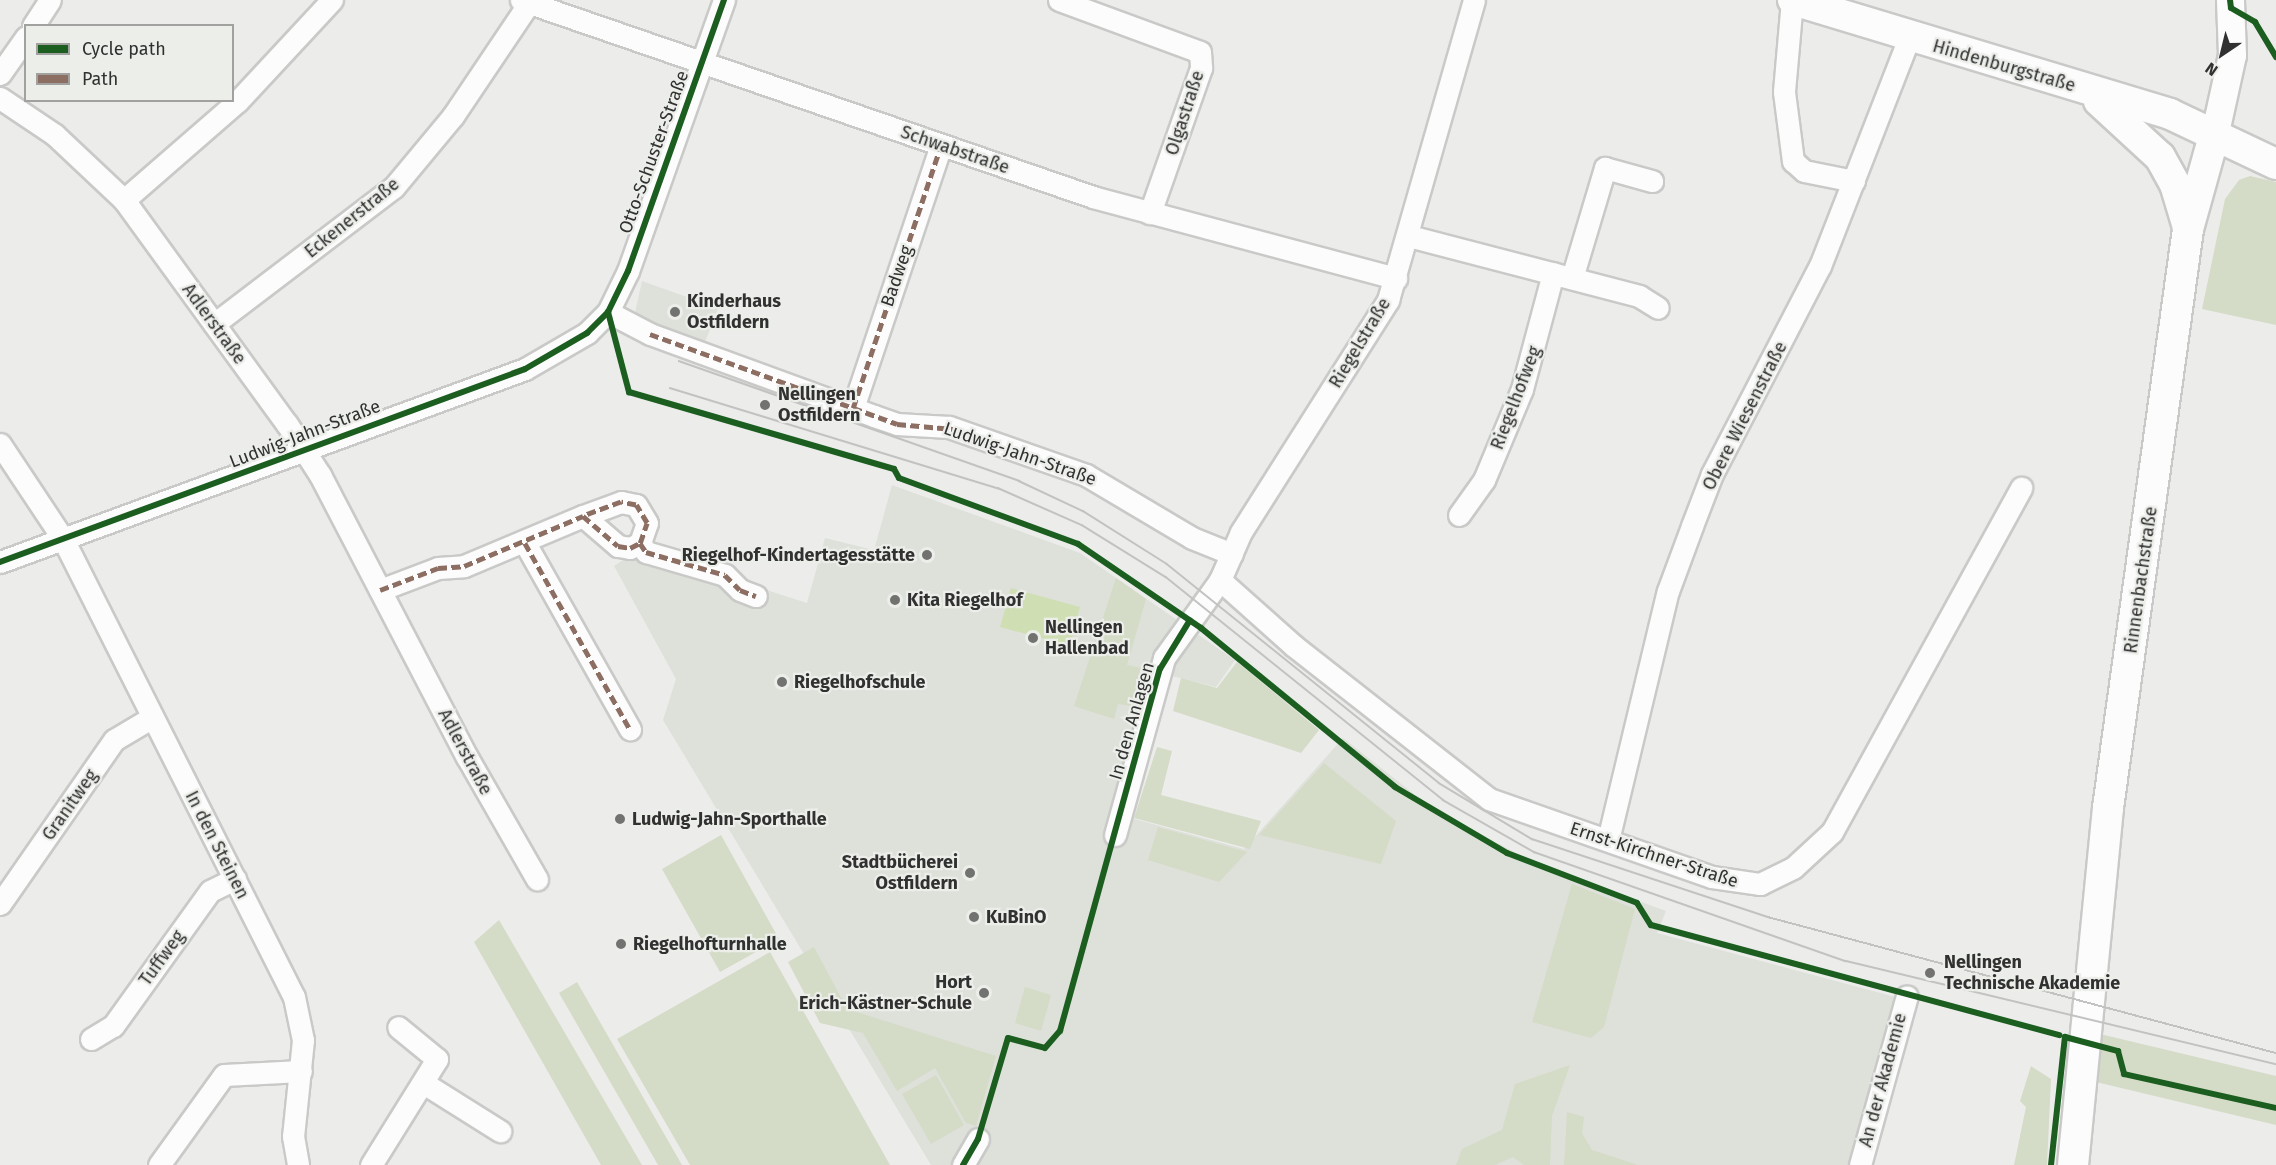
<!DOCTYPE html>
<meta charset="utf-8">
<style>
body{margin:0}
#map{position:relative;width:2276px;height:1165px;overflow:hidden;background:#ecedeb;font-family:"Fira Sans",sans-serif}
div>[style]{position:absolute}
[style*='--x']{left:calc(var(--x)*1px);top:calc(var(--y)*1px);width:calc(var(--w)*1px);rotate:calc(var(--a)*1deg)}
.built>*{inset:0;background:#dee1da}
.green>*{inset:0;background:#d4dbc6}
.water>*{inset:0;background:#d0deb4}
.roads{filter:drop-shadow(2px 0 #c9cac8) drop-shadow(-2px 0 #c9cac8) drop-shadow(0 2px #c9cac8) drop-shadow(0 -2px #c9cac8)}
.minor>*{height:21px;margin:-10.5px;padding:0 10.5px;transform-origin:10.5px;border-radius:10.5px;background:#fcfcfc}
.tertiary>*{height:27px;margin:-13.5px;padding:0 13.5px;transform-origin:13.5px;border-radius:13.5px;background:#fcfcfc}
.secondary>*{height:30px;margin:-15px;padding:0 15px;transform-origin:15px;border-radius:15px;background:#fcfcfc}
.tram>*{height:1.5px;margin:-0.75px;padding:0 0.75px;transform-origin:0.75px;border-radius:0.75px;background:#c2c2c1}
.quiet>*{height:4.5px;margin-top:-2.25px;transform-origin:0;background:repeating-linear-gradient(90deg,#8d6e63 0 9px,transparent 0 13.5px)}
.cycleway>*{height:6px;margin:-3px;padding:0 3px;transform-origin:3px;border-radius:3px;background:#1b5e20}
.dots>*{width:16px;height:16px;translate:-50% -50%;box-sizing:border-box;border:3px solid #eceeea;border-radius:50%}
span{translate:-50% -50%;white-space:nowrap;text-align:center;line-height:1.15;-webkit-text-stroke:4.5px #eceeea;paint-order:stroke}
.street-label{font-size:18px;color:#303130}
.poi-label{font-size:18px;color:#303130;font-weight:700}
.left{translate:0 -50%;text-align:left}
.right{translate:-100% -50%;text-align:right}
.legend{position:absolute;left:24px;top:24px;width:210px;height:78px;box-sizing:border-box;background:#eceeea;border:2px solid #a1a2a0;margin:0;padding:8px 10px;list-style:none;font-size:18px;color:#303130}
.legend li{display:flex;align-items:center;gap:12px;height:30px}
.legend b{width:30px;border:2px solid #a1a2a0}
.north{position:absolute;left:2192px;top:24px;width:60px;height:60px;-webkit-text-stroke:4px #eceeea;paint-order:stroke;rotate:215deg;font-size:16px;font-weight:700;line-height:24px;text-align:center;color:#303130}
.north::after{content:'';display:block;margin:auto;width:21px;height:27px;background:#303130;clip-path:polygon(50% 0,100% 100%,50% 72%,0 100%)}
</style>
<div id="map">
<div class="built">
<i style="clip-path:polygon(642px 281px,718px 308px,704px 345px,634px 317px)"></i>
<i style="clip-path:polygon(892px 485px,1080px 553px,1235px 660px,1216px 687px,1168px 675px,1131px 818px,1244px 849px,1343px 738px,1423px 801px,1484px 836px,1533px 862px,1666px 911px,1657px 933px,1899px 998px,1854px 1165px,931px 1165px,663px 720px,676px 679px,614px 566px,640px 549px,807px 603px,825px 538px,874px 550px)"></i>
</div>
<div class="green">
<i style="clip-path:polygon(2250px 176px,2276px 182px,2276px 325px,2202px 309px,2225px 199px,2239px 180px)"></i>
<i style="clip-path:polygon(1116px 578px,1146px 599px,1127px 665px,1141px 668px,1131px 706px,1118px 704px,1114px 719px,1074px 706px)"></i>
<i style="clip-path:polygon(1237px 662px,1319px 730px,1301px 753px,1173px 711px,1181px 678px,1217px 688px)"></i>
<i style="clip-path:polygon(1157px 747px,1172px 751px,1161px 795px,1261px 821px,1250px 849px,1134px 818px)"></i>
<i style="clip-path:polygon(1324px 763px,1396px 821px,1381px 864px,1259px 835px)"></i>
<i style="clip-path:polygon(1158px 827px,1247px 852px,1219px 882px,1148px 860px)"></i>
<i style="clip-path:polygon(721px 835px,779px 939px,720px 972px,662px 869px)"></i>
<i style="clip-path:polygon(1572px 884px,1635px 909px,1604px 1027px,1591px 1038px,1532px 1022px)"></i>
<i style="clip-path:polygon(499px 920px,642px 1165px,601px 1165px,474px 942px)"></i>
<i style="clip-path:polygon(814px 947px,847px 1009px,996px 1056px,976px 1126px,966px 1123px,935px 1068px,897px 1091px,863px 1033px,820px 1023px,788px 962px)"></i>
<i style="clip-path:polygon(770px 952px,890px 1165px,690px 1165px,617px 1039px)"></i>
<i style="clip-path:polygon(577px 982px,682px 1165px,658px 1165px,559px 993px)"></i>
<i style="clip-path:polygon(1025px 987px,1051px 995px,1041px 1031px,1015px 1023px)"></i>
<i style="clip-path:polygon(2100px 1034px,2276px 1076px,2276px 1125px,2096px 1082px)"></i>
<i style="clip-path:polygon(1570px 1065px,1552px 1116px,1550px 1165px,1524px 1165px,1513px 1157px,1495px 1165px,1456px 1165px,1462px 1149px,1502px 1130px,1515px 1084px)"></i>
<i style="clip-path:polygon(2031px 1066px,2051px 1079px,2047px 1165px,2014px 1165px,2026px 1107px,2020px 1101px)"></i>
<i style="clip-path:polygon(936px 1075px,964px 1125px,931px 1144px,902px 1094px)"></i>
<i style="clip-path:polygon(1567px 1112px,1584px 1117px,1582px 1133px,1592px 1150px,1638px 1165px,1564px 1165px)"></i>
</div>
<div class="water">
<i style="clip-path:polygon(1011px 588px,1080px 607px,1070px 646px,1000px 627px)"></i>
</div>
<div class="roads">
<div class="minor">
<i style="--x:521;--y:0;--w:605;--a:19"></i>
<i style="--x:1093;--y:197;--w:314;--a:15"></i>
<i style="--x:1059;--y:0;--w:150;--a:20.2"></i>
<i style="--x:1200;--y:52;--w:16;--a:86"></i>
<i style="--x:1201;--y:68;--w:154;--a:109.4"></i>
<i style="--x:1792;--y:0;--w:92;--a:95"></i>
<i style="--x:1784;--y:92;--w:70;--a:82.6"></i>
<i style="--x:1793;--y:161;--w:15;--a:42"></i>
<i style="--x:1804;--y:171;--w:51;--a:11.3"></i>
<i style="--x:33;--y:26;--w:31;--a:-57"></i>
<i style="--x:0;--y:74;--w:45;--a:-54.9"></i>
<i style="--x:0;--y:98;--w:66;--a:33.9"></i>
<i style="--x:55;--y:135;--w:95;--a:43.3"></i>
<i style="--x:124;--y:200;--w:277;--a:54"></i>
<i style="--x:287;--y:424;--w:61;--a:57.1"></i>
<i style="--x:320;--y:475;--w:318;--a:62.5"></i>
<i style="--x:467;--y:757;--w:141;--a:60.2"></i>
<i style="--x:124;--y:200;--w:151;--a:-41"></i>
<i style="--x:238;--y:101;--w:138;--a:-47.1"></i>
<i style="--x:1409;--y:236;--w:238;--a:14.6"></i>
<i style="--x:1639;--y:296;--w:22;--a:32"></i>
<i style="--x:1572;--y:278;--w:115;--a:-73.3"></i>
<i style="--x:1605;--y:168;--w:49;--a:15.5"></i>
<i style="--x:608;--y:312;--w:47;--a:27.6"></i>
<i style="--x:650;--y:334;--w:239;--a:20.1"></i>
<i style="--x:874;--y:416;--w:24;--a:19"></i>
<i style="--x:897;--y:424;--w:52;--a:3.3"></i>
<i style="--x:949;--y:427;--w:145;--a:19.3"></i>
<i style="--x:1086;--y:475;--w:123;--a:30.7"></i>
<i style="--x:1192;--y:538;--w:43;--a:21.8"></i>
<i style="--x:214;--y:324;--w:226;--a:-37.3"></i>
<i style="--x:394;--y:187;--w:92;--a:-50.3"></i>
<i style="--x:453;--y:116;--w:136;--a:-56.1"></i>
<i style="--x:853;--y:408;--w:277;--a:-71.5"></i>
<i style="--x:0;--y:444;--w:114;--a:56.4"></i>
<i style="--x:63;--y:539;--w:513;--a:63.24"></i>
<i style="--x:294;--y:997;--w:44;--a:78.2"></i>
<i style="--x:303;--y:1040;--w:97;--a:95.9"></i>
<i style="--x:293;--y:1136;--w:29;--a:80"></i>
<i style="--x:1459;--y:515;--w:43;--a:-54.5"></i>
<i style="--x:1484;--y:480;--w:99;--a:-67.3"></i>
<i style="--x:1522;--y:389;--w:120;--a:-75"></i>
<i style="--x:525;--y:543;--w:214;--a:60.6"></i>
<i style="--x:640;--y:543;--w:11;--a:56"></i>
<i style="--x:646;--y:552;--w:82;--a:16.2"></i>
<i style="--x:725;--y:575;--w:21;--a:45"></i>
<i style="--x:740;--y:590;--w:17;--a:21"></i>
<i style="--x:0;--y:562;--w:559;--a:-20.18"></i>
<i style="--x:525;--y:369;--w:72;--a:-30.1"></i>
<i style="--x:587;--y:333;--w:30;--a:-45"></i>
<i style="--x:608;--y:312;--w:46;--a:-64"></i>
<i style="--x:628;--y:271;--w:288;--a:-70.5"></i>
<i style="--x:1220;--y:580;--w:99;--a:41.7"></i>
<i style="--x:1294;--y:646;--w:248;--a:38.1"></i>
<i style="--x:1489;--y:799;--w:236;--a:19.3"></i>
<i style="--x:1712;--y:877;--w:49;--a:8.3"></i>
<i style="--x:1760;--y:884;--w:37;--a:-26"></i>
<i style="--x:1793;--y:868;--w:53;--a:-42.7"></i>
<i style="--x:1832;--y:832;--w:393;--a:-61.2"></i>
<i style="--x:380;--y:590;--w:62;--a:-20.8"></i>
<i style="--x:438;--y:568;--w:26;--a:-4"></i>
<i style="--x:464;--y:566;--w:129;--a:-22.8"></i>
<i style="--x:583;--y:516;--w:46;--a:40.6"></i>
<i style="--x:618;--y:546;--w:12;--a:9"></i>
<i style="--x:630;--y:548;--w:11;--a:-27"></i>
<i style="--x:640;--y:543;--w:21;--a:-71"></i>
<i style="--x:647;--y:523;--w:21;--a:-121"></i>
<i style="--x:636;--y:505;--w:15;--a:-169"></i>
<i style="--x:621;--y:502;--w:40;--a:159.8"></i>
<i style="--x:1115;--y:835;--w:184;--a:-74.5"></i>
<i style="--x:1164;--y:658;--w:96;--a:-54.3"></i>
<i style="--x:1220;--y:580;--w:52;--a:-66.4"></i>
<i style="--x:1241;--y:532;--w:275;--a:-57.6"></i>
<i style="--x:1388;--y:300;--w:312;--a:-74"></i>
<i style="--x:1608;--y:840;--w:256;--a:-76.5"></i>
<i style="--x:1668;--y:591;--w:69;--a:-69.7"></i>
<i style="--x:1692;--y:526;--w:56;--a:-69"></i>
<i style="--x:1712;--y:474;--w:234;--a:-62.6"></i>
<i style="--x:1820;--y:266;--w:245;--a:-68.7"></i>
<i style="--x:0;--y:904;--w:200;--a:-55.2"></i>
<i style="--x:114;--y:740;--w:43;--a:-30.7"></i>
<i style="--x:91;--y:1039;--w:26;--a:-31"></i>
<i style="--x:113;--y:1026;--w:166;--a:-54.3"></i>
<i style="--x:210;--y:891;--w:28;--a:-26"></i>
<i style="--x:425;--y:1084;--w:89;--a:32.1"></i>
<i style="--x:159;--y:1165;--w:111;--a:-54.2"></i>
<i style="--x:224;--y:1075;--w:77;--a:-3"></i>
<i style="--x:371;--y:1165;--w:125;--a:-58.1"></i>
<i style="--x:437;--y:1059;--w:50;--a:-140.6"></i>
<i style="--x:963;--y:1165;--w:30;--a:-60"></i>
<i style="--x:1860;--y:1165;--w:175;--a:-74.5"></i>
</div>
<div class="tertiary">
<i style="--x:2215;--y:132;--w:79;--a:-77.6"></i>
<i style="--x:2232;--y:55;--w:55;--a:-92.1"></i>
</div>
<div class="secondary">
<i style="--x:1793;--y:0;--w:394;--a:16.8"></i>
<i style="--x:2170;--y:114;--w:117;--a:25.3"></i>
<i style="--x:2099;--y:101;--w:83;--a:42.6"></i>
<i style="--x:2160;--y:157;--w:31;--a:61"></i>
<i style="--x:2175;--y:184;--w:45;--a:73.2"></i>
<i style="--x:2073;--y:1165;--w:359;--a:-84.4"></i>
<i style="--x:2108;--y:808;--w:585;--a:-82.13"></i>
<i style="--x:2188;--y:229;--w:101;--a:-74.4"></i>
</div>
</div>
<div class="tram">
<i style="--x:679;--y:361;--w:361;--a:19.4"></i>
<i style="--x:1019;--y:481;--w:71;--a:25.1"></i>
<i style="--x:1083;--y:511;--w:99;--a:32.2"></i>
<i style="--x:1167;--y:564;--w:349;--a:38.8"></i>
<i style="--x:1439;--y:783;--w:109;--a:31.1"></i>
<i style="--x:1532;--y:839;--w:249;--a:18.3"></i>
<i style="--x:1768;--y:917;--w:526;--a:14.99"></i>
<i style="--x:670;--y:388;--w:343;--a:17"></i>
<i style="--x:998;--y:488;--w:92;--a:23.8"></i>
<i style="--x:1082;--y:525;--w:99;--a:31.8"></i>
<i style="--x:1166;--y:577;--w:356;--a:38.8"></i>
<i style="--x:1443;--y:800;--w:105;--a:29.7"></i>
<i style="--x:1534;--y:852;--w:330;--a:19.3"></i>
<i style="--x:1846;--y:961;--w:442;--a:13.5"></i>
</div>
<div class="quiet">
<i style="--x:650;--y:334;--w:263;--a:20"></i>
<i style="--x:897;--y:424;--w:56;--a:5.1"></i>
<i style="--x:853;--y:408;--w:277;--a:-71.5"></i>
<i style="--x:525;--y:543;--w:214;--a:60.6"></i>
<i style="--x:640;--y:543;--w:11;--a:56"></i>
<i style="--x:646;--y:552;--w:82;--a:16.2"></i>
<i style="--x:725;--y:575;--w:21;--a:45"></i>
<i style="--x:740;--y:590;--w:17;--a:21"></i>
<i style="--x:380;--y:590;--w:62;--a:-20.8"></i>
<i style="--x:438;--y:568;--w:26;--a:-4"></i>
<i style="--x:464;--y:566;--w:129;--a:-22.8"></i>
<i style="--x:583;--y:516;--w:46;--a:40.6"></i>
<i style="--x:618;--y:546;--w:12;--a:9"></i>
<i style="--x:630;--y:548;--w:11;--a:-27"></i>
<i style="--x:640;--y:543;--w:21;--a:-71"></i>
<i style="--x:647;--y:523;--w:21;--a:-121"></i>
<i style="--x:636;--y:505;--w:15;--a:-169"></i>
<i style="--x:621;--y:502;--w:40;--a:159.8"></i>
</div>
<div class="cycleway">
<i style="--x:2230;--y:0;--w:8;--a:83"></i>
<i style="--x:2231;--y:8;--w:28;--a:30"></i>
<i style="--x:2255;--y:22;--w:41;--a:59"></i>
<i style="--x:608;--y:312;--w:83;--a:75.3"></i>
<i style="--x:629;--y:392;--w:276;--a:16.2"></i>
<i style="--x:894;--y:469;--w:10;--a:61"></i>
<i style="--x:899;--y:478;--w:191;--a:20.2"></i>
<i style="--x:1078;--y:544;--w:149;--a:34.3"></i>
<i style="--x:1201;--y:628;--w:251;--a:39.3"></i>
<i style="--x:1395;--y:787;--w:130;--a:30.5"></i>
<i style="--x:1507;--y:853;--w:139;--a:21"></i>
<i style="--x:1637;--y:903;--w:26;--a:58"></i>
<i style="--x:1651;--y:925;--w:423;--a:15.1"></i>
<i style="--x:0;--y:562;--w:559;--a:-20.18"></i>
<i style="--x:525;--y:369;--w:72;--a:-30.1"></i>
<i style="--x:587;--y:333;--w:30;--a:-45"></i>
<i style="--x:608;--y:312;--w:46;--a:-64"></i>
<i style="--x:628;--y:271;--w:288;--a:-70.5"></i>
<i style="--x:963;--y:1165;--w:30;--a:-60"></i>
<i style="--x:978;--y:1139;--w:105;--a:-73.5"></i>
<i style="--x:1008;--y:1038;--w:38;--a:15"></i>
<i style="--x:1045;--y:1048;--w:23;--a:-49"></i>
<i style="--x:1060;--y:1031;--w:376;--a:-74.6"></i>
<i style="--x:1160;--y:669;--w:57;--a:-58.5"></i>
<i style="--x:2051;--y:1165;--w:129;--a:-83.8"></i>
<i style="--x:2065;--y:1037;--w:55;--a:14.8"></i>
<i style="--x:2118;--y:1051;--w:24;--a:75"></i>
<i style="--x:2124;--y:1074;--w:156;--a:12.6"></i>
</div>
<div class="dots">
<i style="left:675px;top:312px;background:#727371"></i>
<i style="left:765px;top:405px;background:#727371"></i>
<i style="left:927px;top:555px;background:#727371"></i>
<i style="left:895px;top:600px;background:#727371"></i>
<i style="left:1033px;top:638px;background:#727371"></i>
<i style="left:782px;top:682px;background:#727371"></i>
<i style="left:620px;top:819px;background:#727371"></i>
<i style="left:970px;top:873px;background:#727371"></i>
<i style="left:974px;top:917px;background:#727371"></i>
<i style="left:621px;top:944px;background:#727371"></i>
<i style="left:1930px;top:973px;background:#727371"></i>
<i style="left:984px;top:993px;background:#727371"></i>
</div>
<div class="street-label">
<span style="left:2004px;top:66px;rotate:16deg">Hindenburgstraße</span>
<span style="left:1185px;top:113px;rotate:-72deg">Olgastraße</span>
<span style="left:955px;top:150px;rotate:19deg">Schwabstraße</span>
<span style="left:654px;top:152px;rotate:-70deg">Otto-Schuster-Straße</span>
<span style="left:352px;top:218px;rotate:-39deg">Eckenerstraße</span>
<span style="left:897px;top:276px;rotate:-71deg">Badweg</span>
<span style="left:214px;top:324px;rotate:54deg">Adlerstraße</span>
<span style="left:1360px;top:343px;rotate:-59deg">Riegelstraße</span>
<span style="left:1516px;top:398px;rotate:-69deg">Riegelhofweg</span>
<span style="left:1745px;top:416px;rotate:-63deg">Obere Wiesenstraße</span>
<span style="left:305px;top:434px;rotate:-21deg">Ludwig-Jahn-Straße</span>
<span style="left:1020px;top:454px;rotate:19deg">Ludwig-Jahn-Straße</span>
<span style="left:2141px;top:580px;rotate:-82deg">Rinnenbachstraße</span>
<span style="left:1132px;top:721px;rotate:-74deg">In den Anlagen</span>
<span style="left:465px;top:752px;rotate:62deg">Adlerstraße</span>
<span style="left:70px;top:805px;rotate:-55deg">Granitweg</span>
<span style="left:217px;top:845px;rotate:63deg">In den Steinen</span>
<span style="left:1654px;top:855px;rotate:18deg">Ernst-Kirchner-Straße</span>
<span style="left:162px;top:958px;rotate:-54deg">Tuffweg</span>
<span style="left:1883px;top:1080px;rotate:-75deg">An der Akademie</span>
</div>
<div class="poi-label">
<span class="left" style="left:687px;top:312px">Kinderhaus<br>Ostfildern</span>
<span class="left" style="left:778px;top:405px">Nellingen<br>Ostfildern</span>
<span class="right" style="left:915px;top:555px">Riegelhof-Kindertagesstätte</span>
<span class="left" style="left:907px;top:600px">Kita Riegelhof</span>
<span class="left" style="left:1045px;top:638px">Nellingen<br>Hallenbad</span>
<span class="left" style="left:794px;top:682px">Riegelhofschule</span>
<span class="left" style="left:632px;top:819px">Ludwig-Jahn-Sporthalle</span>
<span class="right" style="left:958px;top:873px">Stadtbücherei<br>Ostfildern</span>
<span class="left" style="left:986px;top:917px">KuBinO</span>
<span class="left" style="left:633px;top:944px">Riegelhofturnhalle</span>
<span class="left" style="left:1944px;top:973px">Nellingen<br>Technische Akademie</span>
<span class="right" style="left:972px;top:993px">Hort<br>Erich-Kästner-Schule</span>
</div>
<ul class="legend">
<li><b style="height:8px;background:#1b5e20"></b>Cycle path</li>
<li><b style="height:8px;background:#8d6e63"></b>Path</li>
</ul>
<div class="north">N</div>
</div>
